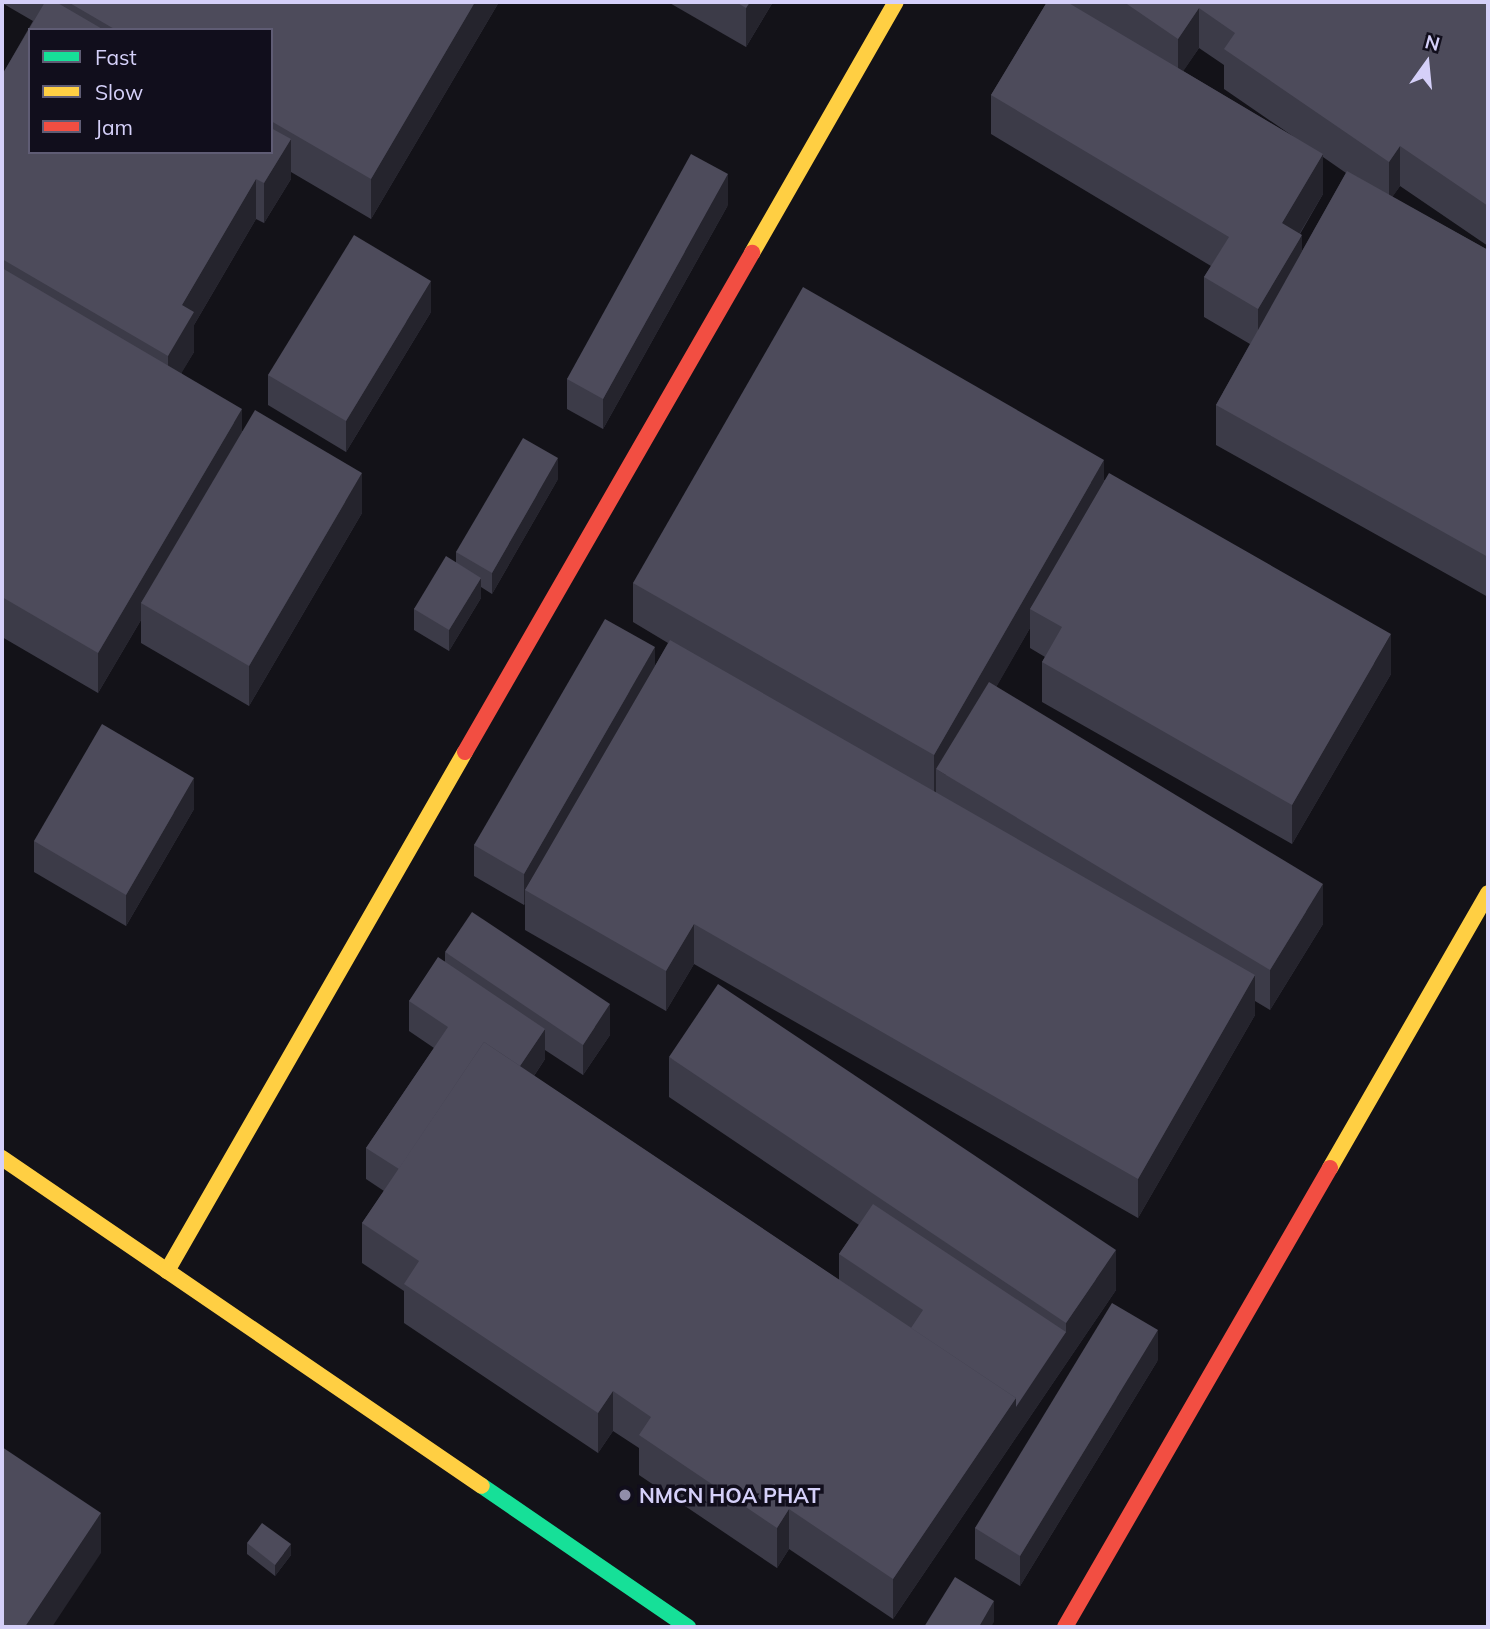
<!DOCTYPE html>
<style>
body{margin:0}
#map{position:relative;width:1490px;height:1629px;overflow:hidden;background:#131218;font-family:Mulish,sans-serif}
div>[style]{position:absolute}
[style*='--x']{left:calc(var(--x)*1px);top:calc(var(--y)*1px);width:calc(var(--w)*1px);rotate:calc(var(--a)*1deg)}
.fast>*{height:16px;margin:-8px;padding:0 8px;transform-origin:8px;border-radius:8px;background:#16e098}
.slow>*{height:16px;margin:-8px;padding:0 8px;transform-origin:8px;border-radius:8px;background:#ffcf43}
.jam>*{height:16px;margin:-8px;padding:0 8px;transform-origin:8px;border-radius:8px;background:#f24e42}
.wall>*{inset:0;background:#3c3b48}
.shaded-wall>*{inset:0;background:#25242d}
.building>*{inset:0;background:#4d4b5b}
.dots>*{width:19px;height:19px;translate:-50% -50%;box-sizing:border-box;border:4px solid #110e1c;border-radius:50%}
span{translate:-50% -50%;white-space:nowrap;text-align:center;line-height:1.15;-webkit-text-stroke:7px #110e1c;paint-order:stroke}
.poi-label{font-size:21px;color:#d5d0f9;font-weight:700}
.left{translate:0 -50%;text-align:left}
.frame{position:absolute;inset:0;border:4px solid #d5d0f9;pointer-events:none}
.legend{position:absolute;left:28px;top:28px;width:245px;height:126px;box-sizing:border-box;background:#110e1c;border:2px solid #5f5c74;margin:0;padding:9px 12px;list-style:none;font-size:21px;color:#d5d0f9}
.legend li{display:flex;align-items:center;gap:14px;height:35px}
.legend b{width:35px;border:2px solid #5f5c74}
.north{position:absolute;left:1392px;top:28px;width:70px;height:70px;-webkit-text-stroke:5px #110e1c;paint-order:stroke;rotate:15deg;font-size:19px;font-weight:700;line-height:28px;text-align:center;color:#d5d0f9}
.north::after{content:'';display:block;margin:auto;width:24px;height:32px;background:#d5d0f9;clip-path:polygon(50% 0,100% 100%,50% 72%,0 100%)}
</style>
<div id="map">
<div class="fast">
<i style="--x:482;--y:1486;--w:250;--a:34.4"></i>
</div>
<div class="slow">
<i style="--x:752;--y:253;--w:289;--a:-60.2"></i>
<i style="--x:2;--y:1158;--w:581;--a:34.35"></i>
<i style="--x:1330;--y:1168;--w:317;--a:-60.1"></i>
<i style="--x:167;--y:1271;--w:598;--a:-60.14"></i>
</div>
<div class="jam">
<i style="--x:465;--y:752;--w:576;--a:-60.09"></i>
<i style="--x:1065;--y:1627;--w:530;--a:-60"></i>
</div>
<div class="wall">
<i style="clip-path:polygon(evenodd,2px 2px,499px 2px,371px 219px,291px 172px,291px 179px,264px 223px,256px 219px,194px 325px,194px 352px,181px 373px,242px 431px,362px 513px,249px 706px,141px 643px,141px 620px,98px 693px,2px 637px,2px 75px,33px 21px,2px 3px,2px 2px,30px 30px,271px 30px,271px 152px,30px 30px)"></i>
<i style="clip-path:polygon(668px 2px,773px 2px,746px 47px)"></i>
<i style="clip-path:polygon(evenodd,1047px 2px,1488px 2px,1488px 246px,1400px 186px,1392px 197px,1488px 250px,1488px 597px,1216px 445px,1216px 405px,1250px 344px,1204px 317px,1204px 277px,1211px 266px,991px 134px,991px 95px,1047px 2px,1199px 48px,1224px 65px,1224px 89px,1294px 137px,1183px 71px,1199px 48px,1047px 2px,1323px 157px,1346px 173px,1302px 251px,1300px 234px,1323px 194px,1323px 157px)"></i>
<i style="clip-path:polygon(728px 205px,603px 429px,567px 409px,567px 379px)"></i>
<i style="clip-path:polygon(431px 312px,346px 452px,268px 405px,268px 375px)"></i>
<i style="clip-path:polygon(558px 479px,492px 594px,481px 587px,481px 598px,449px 651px,414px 630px,414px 609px,456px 563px,456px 552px)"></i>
<i style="clip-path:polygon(1104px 480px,1391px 674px,1292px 844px,1042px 702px,1042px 662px,1045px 657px,1030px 648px,1030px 628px,996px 687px,1323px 924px,1270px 1010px,1255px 1001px,1255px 1015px,1138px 1218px,694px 964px,666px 1011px,525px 930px,525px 903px,524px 905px,474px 876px,474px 845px,655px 666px,668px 643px,633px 622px,633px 583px)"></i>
<i style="clip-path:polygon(194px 809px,126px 926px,34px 872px,34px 841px)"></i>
<i style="clip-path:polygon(445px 952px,610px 1035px,583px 1075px,545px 1050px,545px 1059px,534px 1076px,839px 1280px,839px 1254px,859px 1225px,669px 1097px,669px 1057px,1116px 1290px,893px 1619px,789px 1549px,777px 1568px,639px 1475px,639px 1448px,613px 1431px,598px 1453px,404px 1323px,404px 1291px,362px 1263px,362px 1223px,384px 1191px,366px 1179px,366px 1148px,434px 1048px,409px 1031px,409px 1001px,445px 961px)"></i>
<i style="clip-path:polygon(1158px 1360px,1020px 1586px,975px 1559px,975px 1528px)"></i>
<i style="clip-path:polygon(247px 1543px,291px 1555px,275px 1576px,247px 1554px)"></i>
</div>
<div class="shaded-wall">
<i style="clip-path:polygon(475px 2px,499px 2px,371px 219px,371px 179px)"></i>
<i style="clip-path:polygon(750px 2px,773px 2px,746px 47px,746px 8px)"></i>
<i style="clip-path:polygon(1199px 8px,1199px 48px,1178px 79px,1178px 39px)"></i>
<i style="clip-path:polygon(291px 139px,291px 179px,264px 223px,264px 183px)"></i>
<i style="clip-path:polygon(1400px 146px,1400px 186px,1389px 202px,1389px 162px)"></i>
<i style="clip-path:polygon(1323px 154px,1323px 194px,1282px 263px,1282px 223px)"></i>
<i style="clip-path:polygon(728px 174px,728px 205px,603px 429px,603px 399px)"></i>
<i style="clip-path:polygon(256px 179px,256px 219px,194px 325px,194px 352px,168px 396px,168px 356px,182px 305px)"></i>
<i style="clip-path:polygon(1302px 235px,1302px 275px,1258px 349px,1258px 309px)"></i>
<i style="clip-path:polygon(431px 281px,431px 312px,346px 452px,346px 421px)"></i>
<i style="clip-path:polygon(242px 409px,242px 448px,141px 603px,141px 620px,98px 693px,98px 653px)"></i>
<i style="clip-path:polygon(558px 458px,558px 479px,492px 594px,492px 573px)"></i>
<i style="clip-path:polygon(1104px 460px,1104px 500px,1030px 609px,1030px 628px,946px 775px,936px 769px,936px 792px,934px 795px,934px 755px)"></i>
<i style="clip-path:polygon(362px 473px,362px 513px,249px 706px,249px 666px)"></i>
<i style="clip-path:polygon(481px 578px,481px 598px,449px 651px,449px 630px)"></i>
<i style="clip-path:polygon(1391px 634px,1391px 674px,1292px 844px,1292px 805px)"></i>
<i style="clip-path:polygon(655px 647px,655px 678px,525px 890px,525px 903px,524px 905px,524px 874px)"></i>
<i style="clip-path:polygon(194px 778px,194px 809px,126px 926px,126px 895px)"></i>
<i style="clip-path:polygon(1323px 884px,1323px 924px,1270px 1010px,1270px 970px)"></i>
<i style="clip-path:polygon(694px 924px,694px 964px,666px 1011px,666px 971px)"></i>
<i style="clip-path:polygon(1255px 975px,1255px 1015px,1138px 1218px,1138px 1179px)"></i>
<i style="clip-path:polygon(610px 1004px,610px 1035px,583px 1075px,583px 1045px)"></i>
<i style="clip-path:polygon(545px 1029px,545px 1059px,516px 1103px,516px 1072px)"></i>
<i style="clip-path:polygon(1116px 1250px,1116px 1290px,893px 1619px,893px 1579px,1016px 1398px,1066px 1332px,1066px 1323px)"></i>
<i style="clip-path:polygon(1158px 1330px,1158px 1360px,1020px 1586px,1020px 1556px)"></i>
<i style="clip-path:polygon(613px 1391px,613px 1431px,598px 1453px,598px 1413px)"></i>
<i style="clip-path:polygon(789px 1509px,789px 1549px,777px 1568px,777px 1528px)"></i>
<i style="clip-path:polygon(101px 1513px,101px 1553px,52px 1627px,25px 1627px)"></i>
<i style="clip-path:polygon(291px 1544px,291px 1555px,275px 1576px,275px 1565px)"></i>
<i style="clip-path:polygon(994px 1601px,994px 1622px,991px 1627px,979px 1627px)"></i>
</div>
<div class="building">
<i style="clip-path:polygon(45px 2px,56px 2px,104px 30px,30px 30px,30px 152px,271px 152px,271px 128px,291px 139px,264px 183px,256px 179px,182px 305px,194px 312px,168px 356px,2px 259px,2px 75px)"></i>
<i style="clip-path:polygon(68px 2px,475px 2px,371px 179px,271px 121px,271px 30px,116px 30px)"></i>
<i style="clip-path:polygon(736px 2px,750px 2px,746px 8px)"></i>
<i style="clip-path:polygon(1047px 2px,1067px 2px,1323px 154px,1282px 223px,1302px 235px,1258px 309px,1204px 277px,1229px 237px,991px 95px)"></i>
<i style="clip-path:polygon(1124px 2px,1488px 2px,1488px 206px,1400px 146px,1389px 162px,1224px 49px,1235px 33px,1199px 8px,1178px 39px)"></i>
<i style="clip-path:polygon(691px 154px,728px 174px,603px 399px,567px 379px)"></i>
<i style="clip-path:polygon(1347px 171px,1488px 250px,1488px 557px,1216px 405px)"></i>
<i style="clip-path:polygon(354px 235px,431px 281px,346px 421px,268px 375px)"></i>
<i style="clip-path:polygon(2px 268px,242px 409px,98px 653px,2px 597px)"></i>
<i style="clip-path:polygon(803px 287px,1104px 460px,934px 755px,633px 583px)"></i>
<i style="clip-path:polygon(255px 410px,362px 473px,249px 666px,141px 603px)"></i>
<i style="clip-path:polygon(523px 438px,558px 458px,492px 573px,456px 552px)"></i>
<i style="clip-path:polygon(1109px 473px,1391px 634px,1292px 805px,1042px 662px,1062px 627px,1030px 609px)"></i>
<i style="clip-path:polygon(446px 556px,481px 578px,449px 630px,414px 609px)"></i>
<i style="clip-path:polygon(605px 619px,655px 647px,524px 874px,474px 845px)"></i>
<i style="clip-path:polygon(670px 640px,1255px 975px,1138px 1179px,694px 924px,666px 971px,525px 890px)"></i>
<i style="clip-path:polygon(989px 682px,1323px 884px,1270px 970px,936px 769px)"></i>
<i style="clip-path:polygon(102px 724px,194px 778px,126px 895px,34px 841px)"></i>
<i style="clip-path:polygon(472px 912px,610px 1004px,583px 1045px,445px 952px)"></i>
<i style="clip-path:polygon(438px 957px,545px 1029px,520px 1066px,484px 1042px,399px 1169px,366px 1148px,448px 1027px,409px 1001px)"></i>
<i style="clip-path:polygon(718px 984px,1116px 1250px,1066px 1323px,669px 1057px)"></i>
<i style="clip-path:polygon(484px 1042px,1016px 1398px,893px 1579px,789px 1509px,777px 1528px,639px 1435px,651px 1417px,613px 1391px,598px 1413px,404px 1284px,419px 1261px,362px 1223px)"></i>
<i style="clip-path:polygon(873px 1204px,1066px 1332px,1016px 1407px,1016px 1398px,911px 1328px,923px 1310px,839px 1254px)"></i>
<i style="clip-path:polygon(1112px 1303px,1158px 1330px,1020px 1556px,975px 1528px)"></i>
<i style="clip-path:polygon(2px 1447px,101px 1513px,25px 1627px,2px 1627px)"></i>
<i style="clip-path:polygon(262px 1523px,291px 1544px,275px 1565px,247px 1543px)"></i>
<i style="clip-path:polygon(955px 1577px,994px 1601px,979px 1627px,924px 1627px)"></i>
</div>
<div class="dots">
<i style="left:625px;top:1495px;background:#918eaa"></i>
</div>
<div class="poi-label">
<span class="left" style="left:639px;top:1495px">NMCN HOA PHAT</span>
</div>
<div class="frame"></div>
<ul class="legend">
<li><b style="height:9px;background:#16e098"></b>Fast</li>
<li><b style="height:9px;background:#ffcf43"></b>Slow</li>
<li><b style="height:9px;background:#f24e42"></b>Jam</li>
</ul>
<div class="north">N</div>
</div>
